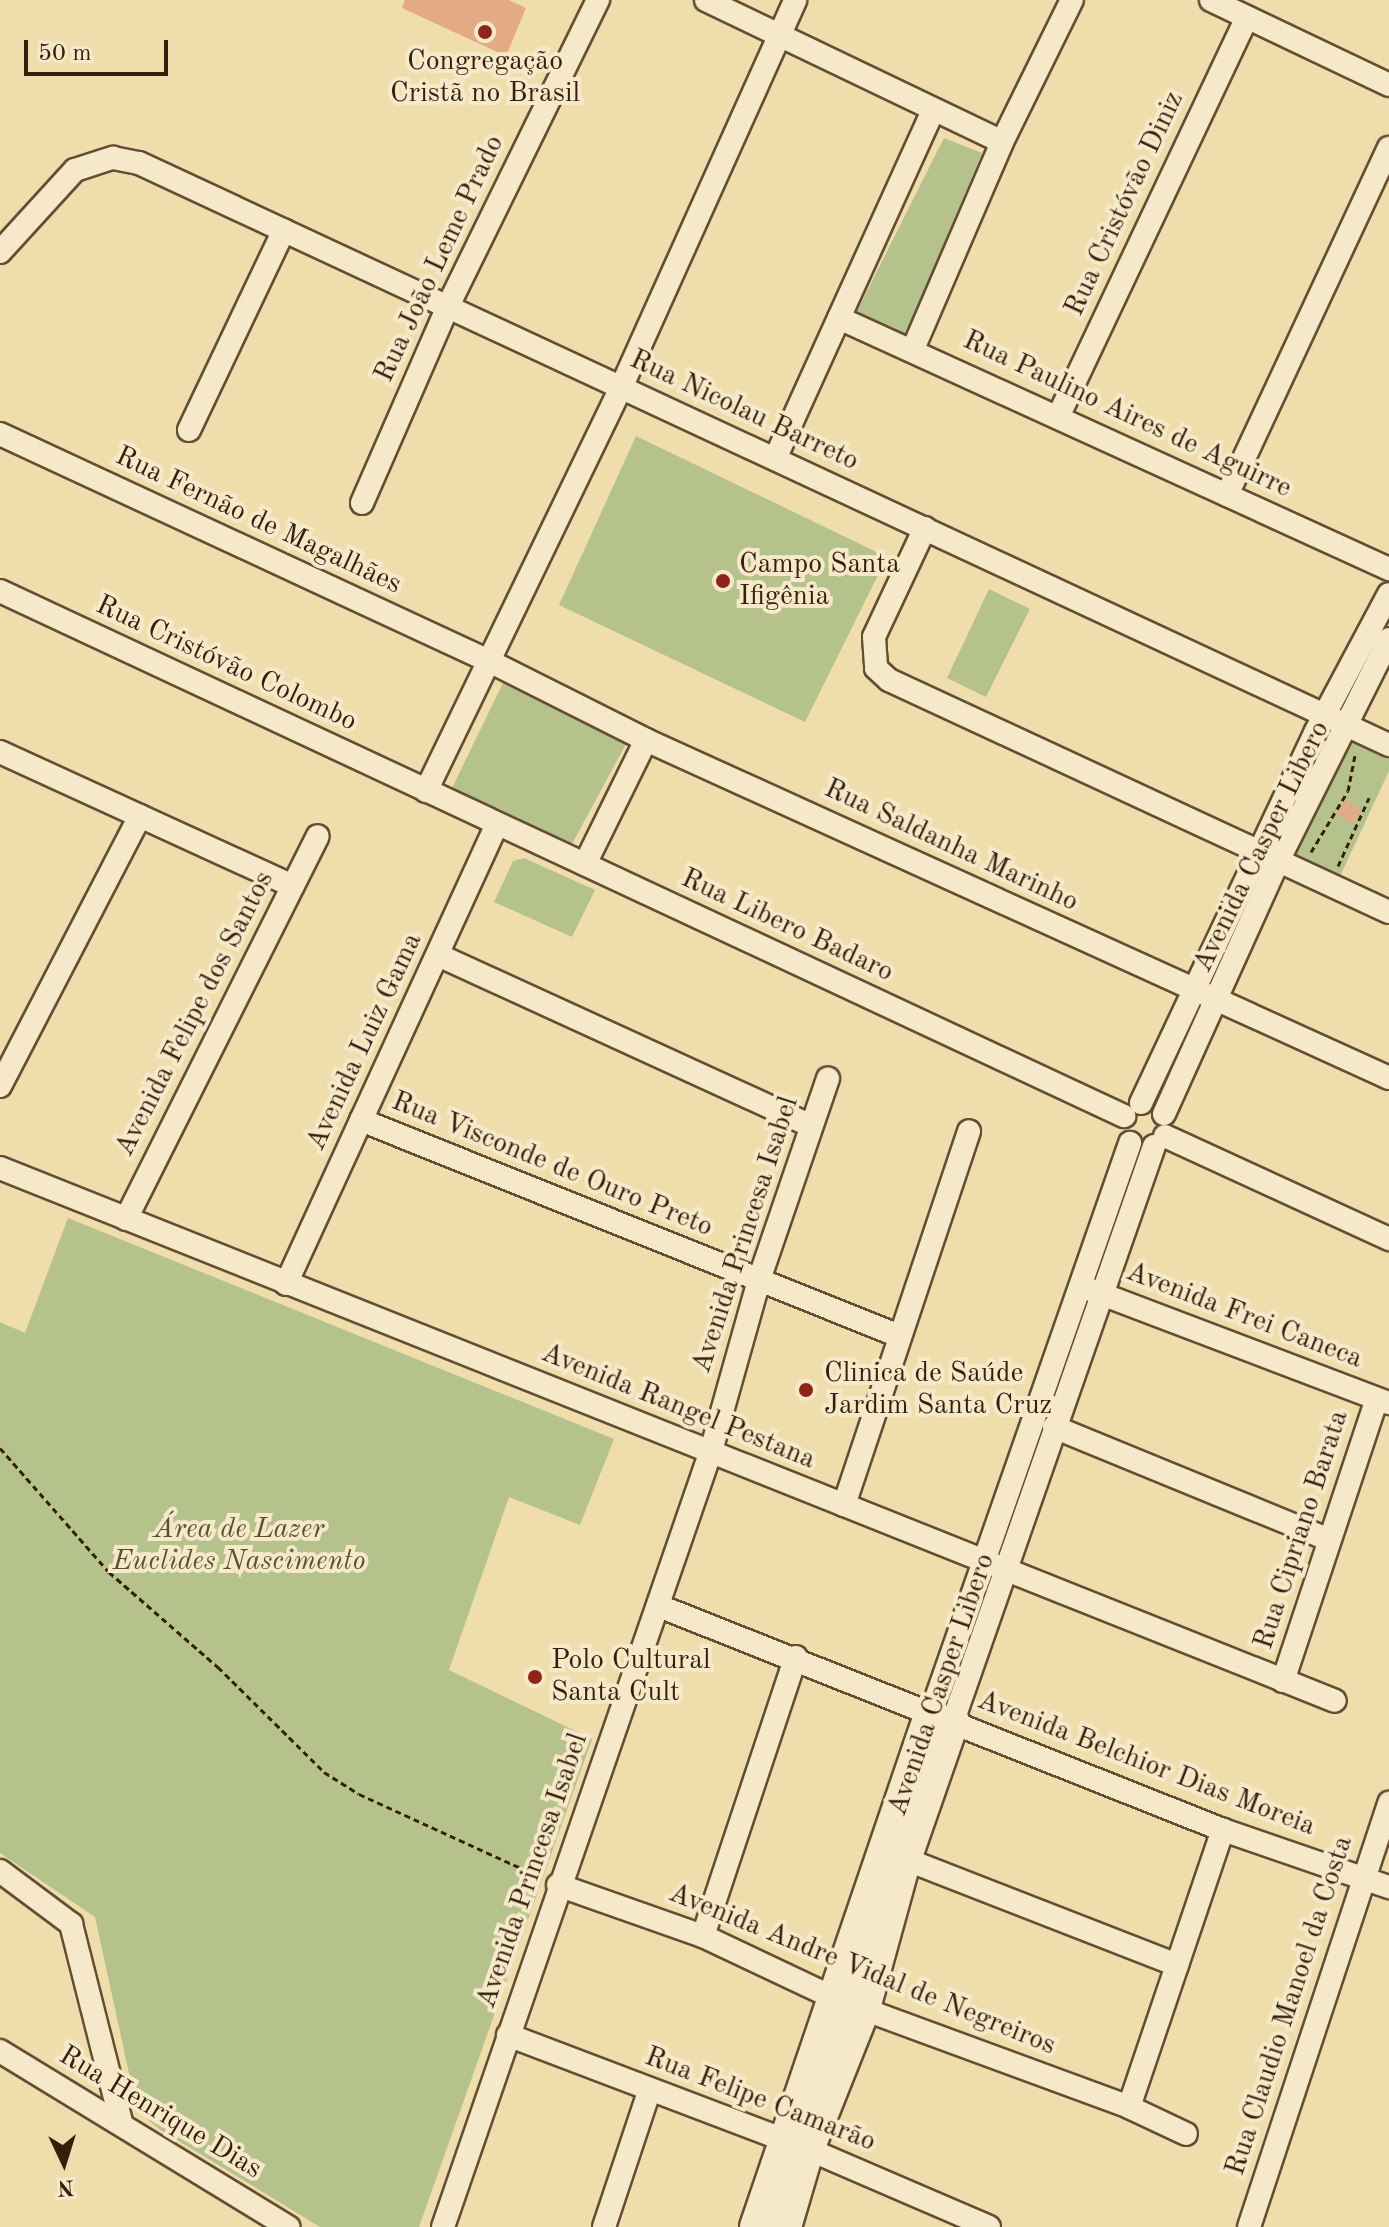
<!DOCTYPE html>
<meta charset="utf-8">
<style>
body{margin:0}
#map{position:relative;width:1389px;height:2227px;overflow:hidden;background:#efddac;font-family:"Old Standard TT",serif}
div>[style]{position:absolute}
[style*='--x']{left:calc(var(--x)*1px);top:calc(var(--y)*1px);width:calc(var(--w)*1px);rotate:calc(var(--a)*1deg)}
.green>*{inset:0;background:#b6c28c}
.building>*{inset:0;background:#e2ab86}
.path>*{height:3px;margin-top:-1.5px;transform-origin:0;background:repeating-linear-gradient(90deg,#341f0b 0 6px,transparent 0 10px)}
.roads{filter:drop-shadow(2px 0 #634e33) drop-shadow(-2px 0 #634e33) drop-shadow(0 2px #634e33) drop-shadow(0 -2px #634e33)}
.street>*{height:22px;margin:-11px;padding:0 11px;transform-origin:11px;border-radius:11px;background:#f5e9c9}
.secondary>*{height:32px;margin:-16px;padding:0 16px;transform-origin:16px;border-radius:16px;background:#f5e9c9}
.dots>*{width:22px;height:22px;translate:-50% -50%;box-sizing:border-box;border:4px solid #f5e9c9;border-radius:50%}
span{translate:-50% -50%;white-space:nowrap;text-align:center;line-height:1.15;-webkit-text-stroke:8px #f5e9c9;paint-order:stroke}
.poi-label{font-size:28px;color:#341f0b}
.left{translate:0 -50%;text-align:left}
.street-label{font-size:28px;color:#341f0b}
.park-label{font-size:28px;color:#5b5032;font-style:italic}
.north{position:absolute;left:24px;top:2123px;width:80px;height:80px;-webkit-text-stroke:6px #f5e9c9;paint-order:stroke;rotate:176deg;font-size:22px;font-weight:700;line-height:32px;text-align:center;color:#341f0b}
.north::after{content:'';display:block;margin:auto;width:28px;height:36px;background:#341f0b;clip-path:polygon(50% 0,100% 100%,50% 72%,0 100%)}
.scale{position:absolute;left:24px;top:40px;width:144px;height:36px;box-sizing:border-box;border:4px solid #341f0b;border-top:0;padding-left:10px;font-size:24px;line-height:28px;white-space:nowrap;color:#341f0b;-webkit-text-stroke:6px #f5e9c9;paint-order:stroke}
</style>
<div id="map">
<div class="green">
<i style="clip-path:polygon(944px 138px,982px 153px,904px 339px,854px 317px)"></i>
<i style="clip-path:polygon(636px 436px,887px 557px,805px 722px,559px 605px)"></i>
<i style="clip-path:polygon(989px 589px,1030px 609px,986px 697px,947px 678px)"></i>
<i style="clip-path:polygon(503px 683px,626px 744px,572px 844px,452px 788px)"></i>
<i style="clip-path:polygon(1347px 726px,1389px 745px,1389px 771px,1335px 887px,1282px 861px)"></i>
<i style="clip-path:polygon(524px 858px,595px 890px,572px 937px,494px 902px,513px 861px)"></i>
<i style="clip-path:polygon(68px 1218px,614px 1439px,580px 1525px,509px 1497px,449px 1670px,592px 1739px,419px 2227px,320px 2227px,159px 2129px,137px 2110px,95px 1917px,0 1853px,0 1322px,25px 1333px)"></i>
</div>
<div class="building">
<i style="clip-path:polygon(405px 0,509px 0,526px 8px,506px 56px,402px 8px)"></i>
<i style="clip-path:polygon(1345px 800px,1361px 809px,1353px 824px,1337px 815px)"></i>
</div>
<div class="path">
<i style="--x:1311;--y:852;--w:71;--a:-58.8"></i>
<i style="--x:1348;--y:791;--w:36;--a:-79"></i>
<i style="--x:1338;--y:866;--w:75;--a:-65.5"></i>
<i style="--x:0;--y:1448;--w:165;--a:48.7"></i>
<i style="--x:109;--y:1572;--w:145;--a:41.1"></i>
<i style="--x:218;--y:1667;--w:149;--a:44.7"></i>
<i style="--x:324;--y:1772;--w:41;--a:32.2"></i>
<i style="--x:359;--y:1794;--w:199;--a:24.6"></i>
</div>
<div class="roads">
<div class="street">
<i style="--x:706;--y:0;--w:328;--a:25.6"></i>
<i style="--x:1211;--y:0;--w:197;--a:25.5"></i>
<i style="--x:0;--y:252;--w:111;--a:-47.6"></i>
<i style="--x:75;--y:170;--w:40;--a:-18"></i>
<i style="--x:113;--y:158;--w:26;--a:11"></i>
<i style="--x:139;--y:163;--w:1379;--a:24.97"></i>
<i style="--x:839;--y:318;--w:605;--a:24.53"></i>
<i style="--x:913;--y:349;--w:225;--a:-66.7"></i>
<i style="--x:1002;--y:142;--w:158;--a:-63.8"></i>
<i style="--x:1058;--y:417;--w:442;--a:-64.7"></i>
<i style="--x:189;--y:430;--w:221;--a:-64.6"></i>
<i style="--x:0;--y:434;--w:541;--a:24.91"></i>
<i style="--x:491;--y:662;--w:174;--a:26.7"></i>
<i style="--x:646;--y:740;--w:816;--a:24.46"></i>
<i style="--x:775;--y:459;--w:382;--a:-65.6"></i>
<i style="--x:1227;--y:495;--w:383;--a:-65"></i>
<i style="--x:362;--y:503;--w:217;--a:-66.4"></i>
<i style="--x:449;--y:304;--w:339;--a:-63.9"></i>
<i style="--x:925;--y:528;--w:120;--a:115.1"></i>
<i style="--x:874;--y:637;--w:31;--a:86"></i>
<i style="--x:876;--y:668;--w:18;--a:43"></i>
<i style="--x:889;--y:680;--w:551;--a:24.89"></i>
<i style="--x:0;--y:591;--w:1241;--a:25.04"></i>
<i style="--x:0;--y:752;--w:322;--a:24.6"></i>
<i style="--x:426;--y:791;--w:448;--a:-64.2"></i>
<i style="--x:621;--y:388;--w:425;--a:-65.8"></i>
<i style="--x:585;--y:864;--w:138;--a:-63.8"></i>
<i style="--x:438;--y:955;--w:410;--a:24.6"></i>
<i style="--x:0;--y:1086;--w:304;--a:-62.6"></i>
<i style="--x:1141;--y:1103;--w:409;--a:-64.8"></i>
<i style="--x:1315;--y:733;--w:157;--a:-62"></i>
<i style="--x:1164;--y:1114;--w:280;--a:-65.7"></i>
<i style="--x:1279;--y:859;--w:246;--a:-63.4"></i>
<i style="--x:361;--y:1120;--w:580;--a:21.87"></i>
<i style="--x:1165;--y:1136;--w:247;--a:24.7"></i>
<i style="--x:0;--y:1168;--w:1437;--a:21.76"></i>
<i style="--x:126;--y:1219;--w:428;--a:-63.4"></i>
<i style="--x:286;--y:1284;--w:506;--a:-65.36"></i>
<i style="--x:1091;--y:1290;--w:319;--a:20.8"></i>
<i style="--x:1054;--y:1427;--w:295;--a:22.3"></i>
<i style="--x:844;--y:1505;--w:394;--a:-71.5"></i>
<i style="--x:659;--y:1606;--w:607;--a:21.66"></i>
<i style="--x:1223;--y:1830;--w:176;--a:19"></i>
<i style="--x:1283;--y:1681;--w:297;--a:-71.6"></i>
<i style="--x:931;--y:1713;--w:604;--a:-70.75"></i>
<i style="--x:953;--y:1721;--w:609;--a:-70.73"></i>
<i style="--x:905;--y:1859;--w:292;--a:21.3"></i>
<i style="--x:0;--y:1871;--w:89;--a:36.7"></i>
<i style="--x:71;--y:1924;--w:203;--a:75.8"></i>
<i style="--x:558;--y:1885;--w:154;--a:19.4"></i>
<i style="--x:703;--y:1936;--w:147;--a:25.3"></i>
<i style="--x:836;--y:1999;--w:312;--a:20.2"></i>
<i style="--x:1129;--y:2107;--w:63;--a:25.3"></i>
<i style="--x:703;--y:1936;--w:294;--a:-71.6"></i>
<i style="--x:508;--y:2035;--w:321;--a:20.8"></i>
<i style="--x:808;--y:2149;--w:197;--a:23.3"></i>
<i style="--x:0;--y:2051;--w:338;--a:31.4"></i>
<i style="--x:1129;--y:2107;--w:293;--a:-71.3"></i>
<i style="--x:443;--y:2227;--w:821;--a:-70.95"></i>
<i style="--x:711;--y:1451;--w:178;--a:-74.3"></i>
<i style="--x:759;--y:1280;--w:213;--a:-71.1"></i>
<i style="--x:604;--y:2227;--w:145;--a:-71.6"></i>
<i style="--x:1249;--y:2227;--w:447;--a:-71.7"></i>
</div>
<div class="secondary">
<i style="--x:756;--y:2227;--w:543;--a:-71.2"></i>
<i style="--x:785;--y:2227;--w:81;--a:-73.6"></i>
<i style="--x:808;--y:2149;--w:152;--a:-68.3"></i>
<i style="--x:864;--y:2008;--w:155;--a:-74.6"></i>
<i style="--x:905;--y:1859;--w:146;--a:-70.8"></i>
</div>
</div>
<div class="dots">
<i style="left:485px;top:32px;background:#8f2418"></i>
<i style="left:723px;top:581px;background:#8f2418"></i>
<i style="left:806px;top:1390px;background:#8f2418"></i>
<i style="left:535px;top:1677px;background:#8f2418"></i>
</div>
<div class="poi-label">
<span style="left:485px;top:78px">Congregação<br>Cristã no Brasil</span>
<span class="left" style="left:739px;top:581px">Campo Santa<br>Ifigênia</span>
<span class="left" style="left:824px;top:1390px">Clinica de Saúde<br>Jardim Santa Cruz</span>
<span class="left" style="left:551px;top:1677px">Polo Cultural<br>Santa Cult</span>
</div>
<div class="street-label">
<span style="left:1125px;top:204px;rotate:-65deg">Rua Cristóvão Diniz</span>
<span style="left:440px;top:259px;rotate:-65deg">Rua João Leme Prado</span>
<span style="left:744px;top:411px;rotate:25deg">Rua Nicolau Barreto</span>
<span style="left:1127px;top:415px;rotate:25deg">Rua Paulino Aires de Aguirre</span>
<span style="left:258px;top:521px;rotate:25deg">Rua Fernão de Magalhães</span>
<span style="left:226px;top:664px;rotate:25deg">Rua Cristóvão Colombo</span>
<span style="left:951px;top:846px;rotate:25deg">Rua Saldanha Marinho</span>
<span style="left:1262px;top:847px;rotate:-64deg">Avenida Casper Libero</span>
<span style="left:787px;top:926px;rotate:25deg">Rua Libero Badaro</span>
<span style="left:195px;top:1014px;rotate:-63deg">Avenida Felipe dos Santos</span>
<span style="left:365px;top:1042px;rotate:-65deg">Avenida Luiz Gama</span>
<span style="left:552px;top:1165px;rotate:22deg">Rua Visconde de Ouro Preto</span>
<span style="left:746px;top:1235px;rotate:-72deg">Avenida Princesa Isabel</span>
<span style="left:1244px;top:1316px;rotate:21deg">Avenida Frei Caneca</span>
<span style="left:678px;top:1407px;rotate:22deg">Avenida Rangel Pestana</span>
<span style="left:1302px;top:1530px;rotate:-72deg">Rua Cipriano Barata</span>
<span style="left:942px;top:1685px;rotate:-71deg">Avenida Casper Libero</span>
<span style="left:1146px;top:1764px;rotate:21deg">Avenida Belchior Dias Moreia</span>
<span style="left:533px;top:1871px;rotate:-71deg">Avenida Princesa Isabel</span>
<span style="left:862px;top:1970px;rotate:22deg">Avenida Andre Vidal de Negreiros</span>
<span style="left:1290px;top:2006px;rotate:-72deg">Rua Claudio Manoel da Costa</span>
<span style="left:760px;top:2100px;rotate:21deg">Rua Felipe Camarão</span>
<span style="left:160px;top:2113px;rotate:31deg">Rua Henrique Dias</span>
</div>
<div class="park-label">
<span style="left:239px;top:1546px">Área de Lazer<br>Euclides Nascimento</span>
</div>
<div class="north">N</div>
<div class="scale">50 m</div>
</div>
